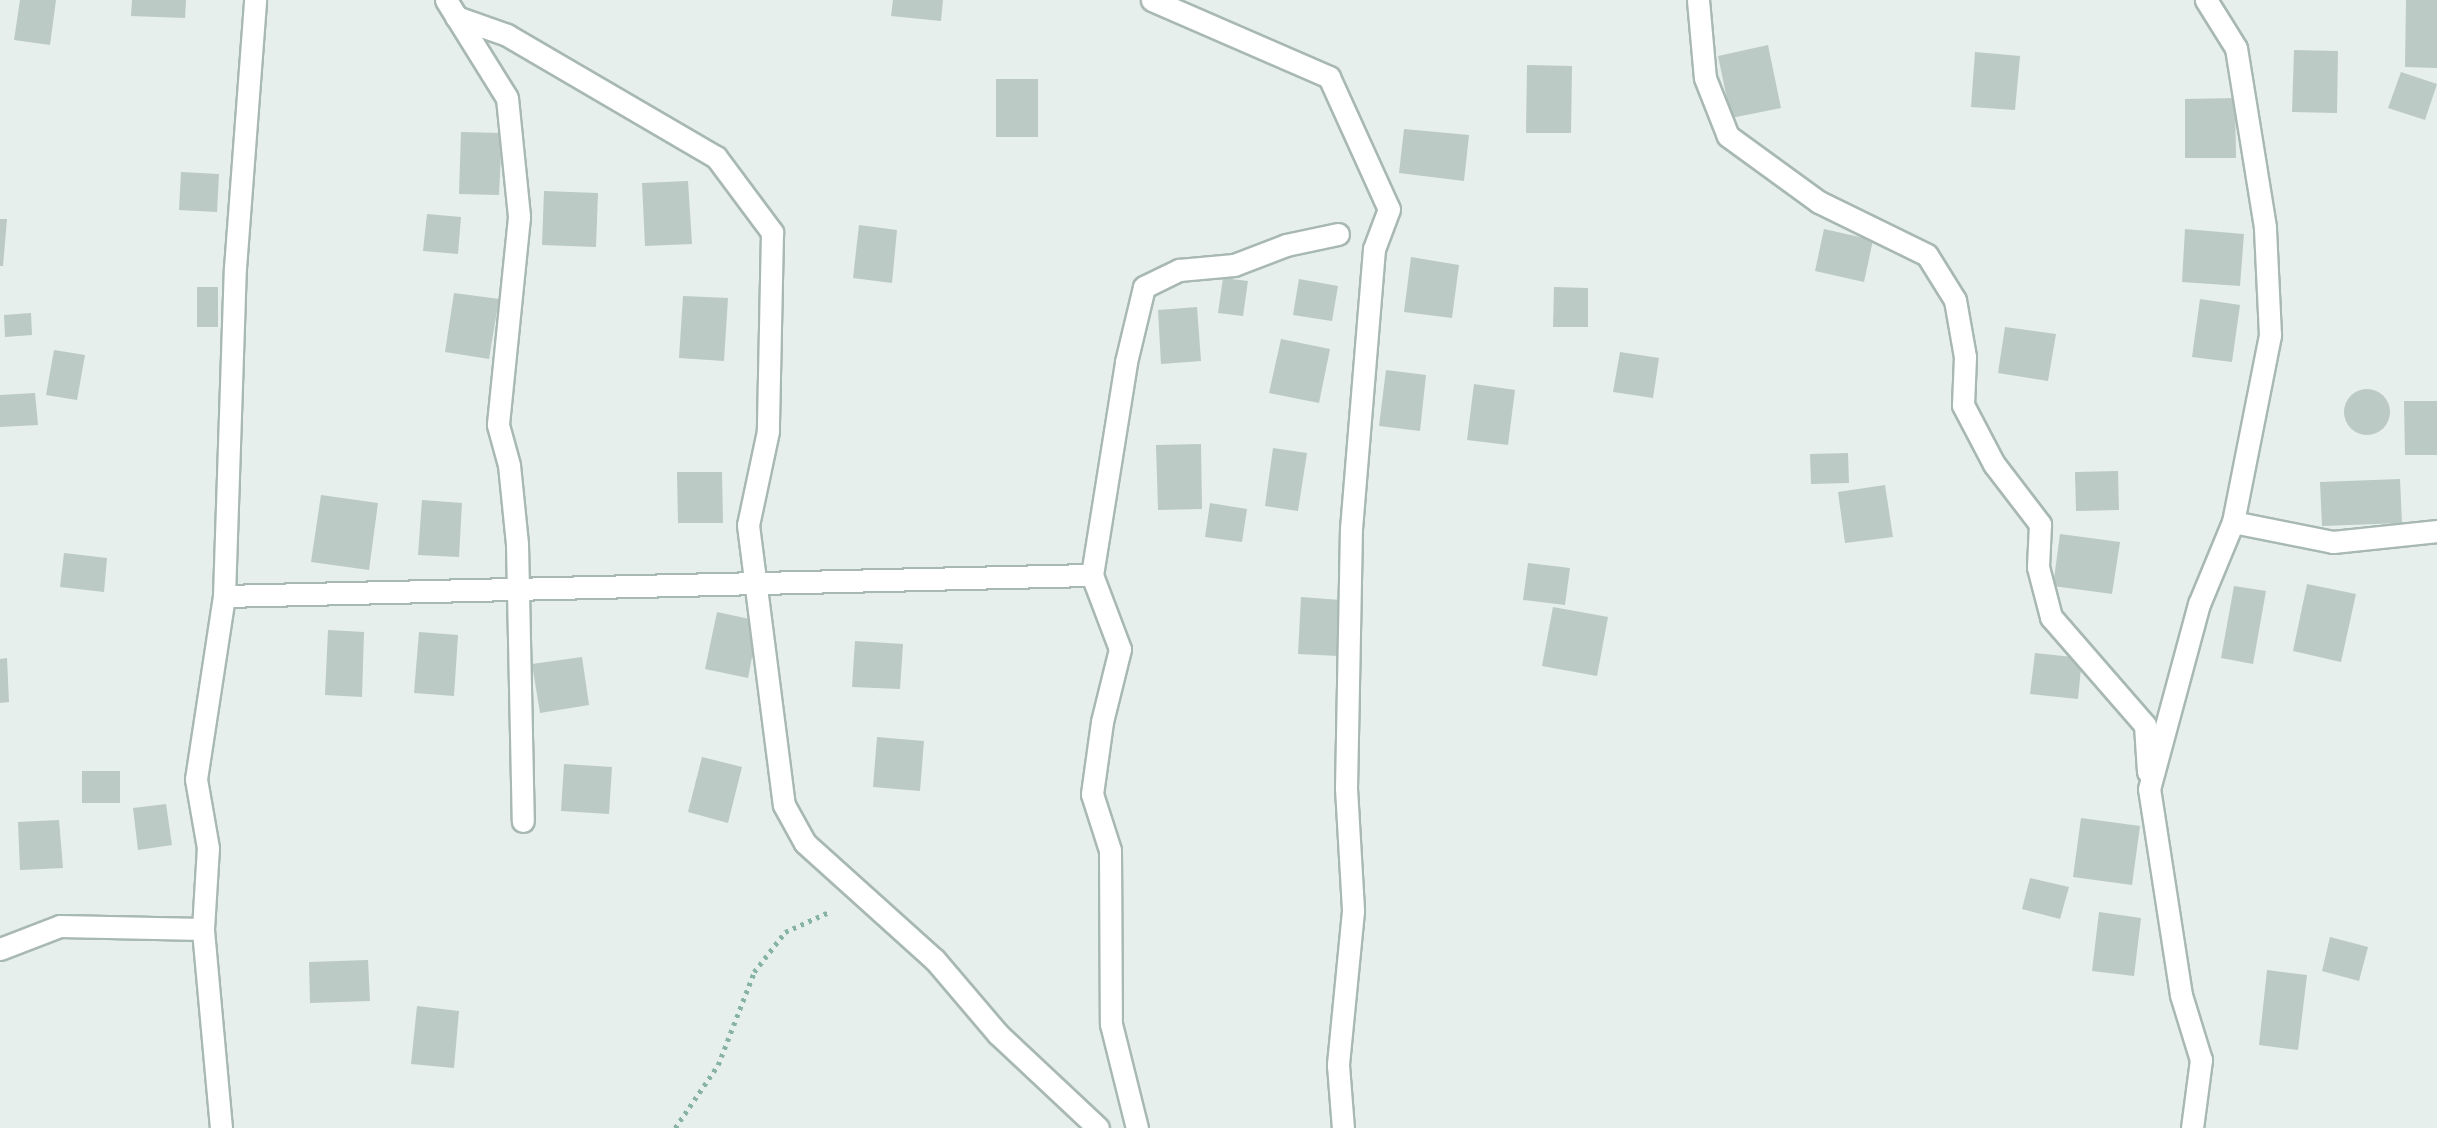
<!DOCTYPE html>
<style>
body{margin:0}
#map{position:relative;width:2437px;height:1128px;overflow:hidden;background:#e6efeb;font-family:"Archivo Narrow",sans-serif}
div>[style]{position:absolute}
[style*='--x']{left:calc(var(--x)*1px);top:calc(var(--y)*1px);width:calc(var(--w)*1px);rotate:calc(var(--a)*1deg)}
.building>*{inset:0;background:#bbcac4}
.round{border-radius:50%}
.path>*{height:4.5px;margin-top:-2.25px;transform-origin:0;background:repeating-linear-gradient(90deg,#86b3a5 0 3.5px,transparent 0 8.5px)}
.roads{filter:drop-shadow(2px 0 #a8b8b2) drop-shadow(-2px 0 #a8b8b2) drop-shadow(0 2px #a8b8b2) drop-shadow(0 -2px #a8b8b2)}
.minor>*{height:21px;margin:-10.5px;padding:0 10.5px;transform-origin:10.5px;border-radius:10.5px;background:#fff}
span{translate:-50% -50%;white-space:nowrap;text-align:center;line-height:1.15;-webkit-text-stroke:6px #f7fbf9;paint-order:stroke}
</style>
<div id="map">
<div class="building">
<i style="clip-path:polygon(20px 0,56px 0,50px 45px,14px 40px)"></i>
<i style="clip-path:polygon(132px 0,186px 0,185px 18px,131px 16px)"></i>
<i style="clip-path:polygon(893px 0,943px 0,941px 21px,891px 16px)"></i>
<i style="clip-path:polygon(2406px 0,2437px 0,2437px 68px,2405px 67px)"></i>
<i style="clip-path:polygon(1768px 45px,1781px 108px,1731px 118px,1718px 56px)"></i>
<i style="clip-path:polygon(2294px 50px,2338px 51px,2337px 113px,2292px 112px)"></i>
<i style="clip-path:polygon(1975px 52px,2020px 56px,2015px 110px,1971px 107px)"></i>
<i style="clip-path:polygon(1527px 65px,1572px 66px,1571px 133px,1526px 133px)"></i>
<i style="clip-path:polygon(2401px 72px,2437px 84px,2425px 120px,2388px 108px)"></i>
<i style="clip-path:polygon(996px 79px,1038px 79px,1038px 137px,996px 137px)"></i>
<i style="clip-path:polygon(2235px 98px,2236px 158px,2185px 158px,2185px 99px)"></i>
<i style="clip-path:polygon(1404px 129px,1469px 135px,1464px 181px,1399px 173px)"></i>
<i style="clip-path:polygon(461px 132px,502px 133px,499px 195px,459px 194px)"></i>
<i style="clip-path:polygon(181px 172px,219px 174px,217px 212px,179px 210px)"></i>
<i style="clip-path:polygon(688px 181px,692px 244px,645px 246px,642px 183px)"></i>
<i style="clip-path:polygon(544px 191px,598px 193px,596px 247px,542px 245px)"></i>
<i style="clip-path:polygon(427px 214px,461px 217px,458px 254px,423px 251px)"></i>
<i style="clip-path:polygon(0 219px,7px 219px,3px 266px,0 266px)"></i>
<i style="clip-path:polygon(859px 225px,897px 230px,892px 283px,853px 278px)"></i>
<i style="clip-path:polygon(1824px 229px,1873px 240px,1864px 282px,1815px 271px)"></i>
<i style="clip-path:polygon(2185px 229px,2244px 234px,2240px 286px,2182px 282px)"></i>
<i style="clip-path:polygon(1411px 257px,1459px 265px,1452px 318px,1404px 312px)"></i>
<i style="clip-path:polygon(1223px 278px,1248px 281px,1243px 316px,1218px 313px)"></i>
<i style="clip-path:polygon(1299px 279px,1338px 286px,1332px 321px,1293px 315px)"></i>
<i style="clip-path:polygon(197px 287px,218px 287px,218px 327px,197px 327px)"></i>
<i style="clip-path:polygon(1554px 287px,1588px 288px,1588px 327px,1553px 327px)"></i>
<i style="clip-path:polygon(454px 293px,499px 299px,489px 359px,445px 352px)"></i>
<i style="clip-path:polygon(683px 296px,728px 298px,724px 361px,679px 358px)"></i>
<i style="clip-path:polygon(2200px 299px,2240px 305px,2232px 362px,2192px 357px)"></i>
<i style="clip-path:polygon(1197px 307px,1201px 361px,1161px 364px,1158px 310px)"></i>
<i style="clip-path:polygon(31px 313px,32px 335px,5px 337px,4px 315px)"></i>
<i style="clip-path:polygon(2005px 327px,2056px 334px,2048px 381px,1998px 373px)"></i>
<i style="clip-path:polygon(1281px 339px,1330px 349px,1319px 403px,1269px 393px)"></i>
<i style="clip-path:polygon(54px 350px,85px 355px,77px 400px,46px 395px)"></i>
<i style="clip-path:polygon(1620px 352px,1659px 358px,1653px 398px,1613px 392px)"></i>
<i style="clip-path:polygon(1386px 370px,1426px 375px,1420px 431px,1379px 426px)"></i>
<i style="clip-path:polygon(1474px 384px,1515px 390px,1508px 445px,1467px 440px)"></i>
<i class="round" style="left:2344px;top:389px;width:46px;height:46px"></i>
<i style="clip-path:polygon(35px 393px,38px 425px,0 427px,0 395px)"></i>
<i style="clip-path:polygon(2404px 401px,2437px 401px,2437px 455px,2405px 455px)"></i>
<i style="clip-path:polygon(1201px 444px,1202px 509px,1158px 510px,1156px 445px)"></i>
<i style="clip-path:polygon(1273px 448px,1307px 453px,1298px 511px,1265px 506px)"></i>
<i style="clip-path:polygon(1848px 453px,1849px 483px,1811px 484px,1810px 454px)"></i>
<i style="clip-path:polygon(2118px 471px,2119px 510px,2076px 511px,2075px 472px)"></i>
<i style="clip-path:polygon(677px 472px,722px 472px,723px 523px,678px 523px)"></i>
<i style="clip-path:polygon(2400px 479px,2402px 523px,2322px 526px,2320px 482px)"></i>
<i style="clip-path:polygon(1885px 485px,1893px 537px,1845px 543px,1838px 492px)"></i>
<i style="clip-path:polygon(321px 495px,378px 503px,369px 570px,311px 562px)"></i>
<i style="clip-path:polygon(422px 500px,462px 503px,459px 557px,418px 555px)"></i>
<i style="clip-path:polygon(1210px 503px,1247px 509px,1242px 542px,1205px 537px)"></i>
<i style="clip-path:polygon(2060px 534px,2120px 542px,2112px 594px,2053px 586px)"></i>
<i style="clip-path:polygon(64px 553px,107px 558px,104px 592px,60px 587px)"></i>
<i style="clip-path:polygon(1528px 563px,1570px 568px,1565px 605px,1523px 600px)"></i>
<i style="clip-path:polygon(2307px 584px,2356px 594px,2341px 662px,2293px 651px)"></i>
<i style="clip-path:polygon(2234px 586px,2266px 591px,2253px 664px,2221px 658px)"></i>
<i style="clip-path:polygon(1301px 597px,1341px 600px,1338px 656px,1298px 654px)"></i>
<i style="clip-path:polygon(1553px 607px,1608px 617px,1597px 676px,1542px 666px)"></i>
<i style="clip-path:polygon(717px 612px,759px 621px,748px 678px,705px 669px)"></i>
<i style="clip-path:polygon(328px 630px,364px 632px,362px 697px,325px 695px)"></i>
<i style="clip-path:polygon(419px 632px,458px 635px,454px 696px,414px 693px)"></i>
<i style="clip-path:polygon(855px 641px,903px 644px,900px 689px,852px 687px)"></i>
<i style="clip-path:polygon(2035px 653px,2082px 658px,2078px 699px,2030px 694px)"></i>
<i style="clip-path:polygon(582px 657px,589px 705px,540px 713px,532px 664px)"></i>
<i style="clip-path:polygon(7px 658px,9px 702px,0 703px,0 659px)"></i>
<i style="clip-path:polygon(877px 737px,924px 741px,920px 791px,873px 787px)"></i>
<i style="clip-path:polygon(702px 757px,742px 767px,728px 823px,688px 812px)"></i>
<i style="clip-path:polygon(564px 764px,612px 767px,609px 814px,561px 811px)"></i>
<i style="clip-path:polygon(82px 771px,120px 771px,120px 803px,82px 803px)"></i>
<i style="clip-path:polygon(166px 804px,172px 845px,138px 850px,133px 808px)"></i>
<i style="clip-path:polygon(2081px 818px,2140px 826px,2132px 885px,2073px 877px)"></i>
<i style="clip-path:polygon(59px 820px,63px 868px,20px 870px,18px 822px)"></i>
<i style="clip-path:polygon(2030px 878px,2069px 887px,2060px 919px,2022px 909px)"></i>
<i style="clip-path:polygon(2099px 912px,2141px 918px,2134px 976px,2092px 971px)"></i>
<i style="clip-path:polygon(2330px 937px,2368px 947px,2359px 981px,2322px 971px)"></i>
<i style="clip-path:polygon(368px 960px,370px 1001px,310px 1003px,309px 962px)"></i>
<i style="clip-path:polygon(2267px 970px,2307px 975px,2298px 1050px,2259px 1045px)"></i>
<i style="clip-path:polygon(417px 1006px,459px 1011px,454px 1068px,411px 1064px)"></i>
</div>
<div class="path">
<i style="--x:675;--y:1128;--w:76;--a:-55.7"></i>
<i style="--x:718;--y:1065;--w:100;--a:-68.8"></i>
<i style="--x:754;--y:972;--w:51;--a:-52.2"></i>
<i style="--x:785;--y:932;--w:48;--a:-24.4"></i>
</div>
<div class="roads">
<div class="minor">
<i style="--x:446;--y:0;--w:115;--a:58.1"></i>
<i style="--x:507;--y:98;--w:120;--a:84.2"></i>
<i style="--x:519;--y:217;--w:209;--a:95.8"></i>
<i style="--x:498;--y:425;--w:41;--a:74.6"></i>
<i style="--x:509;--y:465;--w:79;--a:84.2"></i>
<i style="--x:517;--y:544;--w:277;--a:88.8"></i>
<i style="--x:1152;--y:0;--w:193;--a:23.5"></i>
<i style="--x:1329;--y:77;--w:145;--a:65.6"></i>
<i style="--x:1389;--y:209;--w:43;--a:110.6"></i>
<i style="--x:1374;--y:249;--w:280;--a:94.7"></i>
<i style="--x:1351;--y:528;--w:260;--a:91.1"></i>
<i style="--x:1346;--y:788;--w:123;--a:86.7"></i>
<i style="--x:1353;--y:911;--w:155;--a:95.6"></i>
<i style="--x:1338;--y:1065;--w:63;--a:85.5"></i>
<i style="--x:1698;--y:0;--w:78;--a:84.9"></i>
<i style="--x:1705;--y:78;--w:62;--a:68.4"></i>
<i style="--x:1728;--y:136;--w:112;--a:36"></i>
<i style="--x:1819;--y:202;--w:120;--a:26.1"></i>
<i style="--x:1927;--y:255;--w:53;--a:58.1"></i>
<i style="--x:1955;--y:300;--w:58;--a:80"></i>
<i style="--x:1965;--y:357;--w:48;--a:92.4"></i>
<i style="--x:1963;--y:405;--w:67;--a:62.3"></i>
<i style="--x:1994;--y:464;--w:76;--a:52.5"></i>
<i style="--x:2040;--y:524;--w:43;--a:92.7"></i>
<i style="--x:2038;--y:567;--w:52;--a:75.4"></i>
<i style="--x:2051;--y:617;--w:143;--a:49"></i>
<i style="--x:2145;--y:725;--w:47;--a:86.3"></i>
<i style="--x:456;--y:17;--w:54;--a:19.4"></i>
<i style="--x:507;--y:35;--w:242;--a:30.3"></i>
<i style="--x:716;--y:157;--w:94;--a:53.3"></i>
<i style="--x:772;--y:232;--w:199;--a:91.2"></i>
<i style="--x:768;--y:431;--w:96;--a:102"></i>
<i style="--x:748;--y:525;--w:282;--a:82.7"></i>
<i style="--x:784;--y:805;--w:43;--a:61.1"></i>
<i style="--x:805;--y:843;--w:175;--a:42"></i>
<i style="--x:935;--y:960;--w:97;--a:49.6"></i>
<i style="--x:998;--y:1034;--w:137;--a:43.2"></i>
<i style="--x:2233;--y:522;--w:102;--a:11.3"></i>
<i style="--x:2333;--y:542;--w:105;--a:-6"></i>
<i style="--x:1092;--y:575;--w:216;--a:-80.9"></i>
<i style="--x:1126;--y:362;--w:77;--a:-76.5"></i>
<i style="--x:1144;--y:287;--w:39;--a:-26"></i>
<i style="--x:1179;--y:270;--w:55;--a:-5.2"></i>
<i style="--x:1234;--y:265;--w:56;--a:-21"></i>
<i style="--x:1286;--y:245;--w:53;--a:-11.9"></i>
<i style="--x:224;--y:596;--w:868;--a:-1.39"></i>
<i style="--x:1092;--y:575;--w:79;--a:69.3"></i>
<i style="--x:1120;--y:649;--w:75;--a:103.9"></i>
<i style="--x:1102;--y:722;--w:73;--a:97.9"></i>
<i style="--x:1092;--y:794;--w:59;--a:72.2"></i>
<i style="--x:1110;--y:850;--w:174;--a:89.7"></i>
<i style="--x:1111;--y:1024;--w:107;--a:76"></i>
<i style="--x:0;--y:949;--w:64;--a:-21"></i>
<i style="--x:60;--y:926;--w:143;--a:1.2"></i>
<i style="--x:221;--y:1128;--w:200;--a:-95.2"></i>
<i style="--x:203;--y:929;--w:81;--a:-86.5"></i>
<i style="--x:208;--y:848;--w:70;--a:-99.9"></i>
<i style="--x:196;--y:779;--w:185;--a:-81.3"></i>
<i style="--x:224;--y:596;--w:328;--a:-88.1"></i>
<i style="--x:235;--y:268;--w:269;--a:-85.7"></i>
<i style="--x:2192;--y:1128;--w:69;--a:-82.5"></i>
<i style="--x:2201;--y:1060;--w:68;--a:-107.1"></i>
<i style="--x:2181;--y:995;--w:208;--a:-98.8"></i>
<i style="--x:2149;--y:789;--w:192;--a:-74.9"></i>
<i style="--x:2199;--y:604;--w:89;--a:-67.5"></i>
<i style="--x:2233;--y:522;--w:191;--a:-78.8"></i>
<i style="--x:2270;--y:335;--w:108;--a:-92.7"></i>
<i style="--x:2265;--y:227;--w:181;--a:-99.2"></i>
<i style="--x:2236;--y:48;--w:57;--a:-122"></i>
</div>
</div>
</div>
